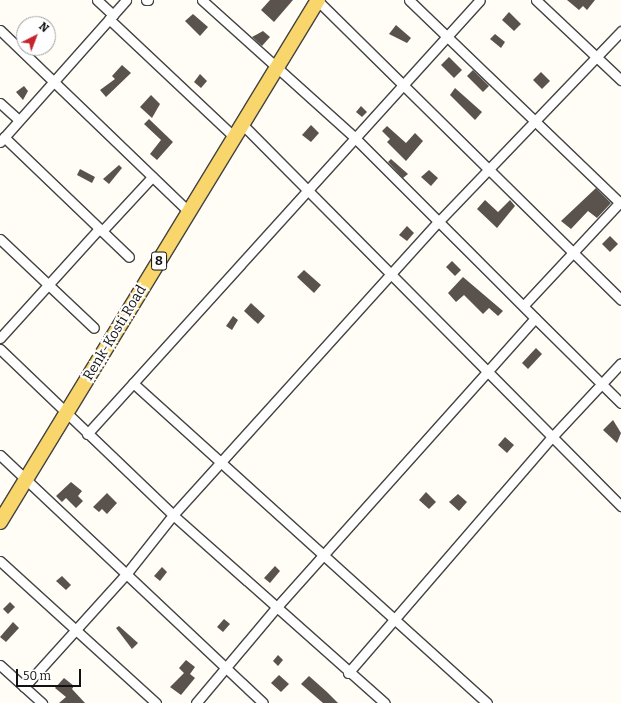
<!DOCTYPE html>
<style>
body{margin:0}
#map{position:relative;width:621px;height:703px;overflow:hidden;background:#fffdf5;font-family:Bitter,serif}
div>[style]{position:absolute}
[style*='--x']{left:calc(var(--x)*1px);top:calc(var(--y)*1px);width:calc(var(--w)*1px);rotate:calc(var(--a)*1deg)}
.building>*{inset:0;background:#5a524d}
.roads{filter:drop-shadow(1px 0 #444) drop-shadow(-1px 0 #444) drop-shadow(0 1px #444) drop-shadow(0 -1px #444)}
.minor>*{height:9px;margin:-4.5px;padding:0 4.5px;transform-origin:4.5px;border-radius:4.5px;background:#fff}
.primary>*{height:14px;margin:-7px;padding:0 7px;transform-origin:7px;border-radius:7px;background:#f9d66b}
span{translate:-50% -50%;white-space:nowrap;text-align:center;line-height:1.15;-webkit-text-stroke:4px #fff;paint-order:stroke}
.shield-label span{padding:1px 3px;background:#fff;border:1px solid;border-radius:3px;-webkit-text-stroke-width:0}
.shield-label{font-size:13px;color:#111;font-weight:700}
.street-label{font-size:14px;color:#111}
.north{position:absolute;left:16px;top:16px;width:40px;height:40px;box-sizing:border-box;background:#fff;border:1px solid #a0a0a0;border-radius:50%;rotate:42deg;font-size:11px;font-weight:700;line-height:16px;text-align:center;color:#111}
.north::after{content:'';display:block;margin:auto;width:14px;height:18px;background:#c4262e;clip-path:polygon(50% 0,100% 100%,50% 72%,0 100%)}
.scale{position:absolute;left:16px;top:669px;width:65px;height:18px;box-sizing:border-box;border:2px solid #111;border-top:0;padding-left:5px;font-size:12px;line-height:14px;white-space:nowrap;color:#111;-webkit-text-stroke:3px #fff;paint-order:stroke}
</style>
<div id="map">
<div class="building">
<i style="clip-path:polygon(270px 0,293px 0,274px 22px,261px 10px)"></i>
<i style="clip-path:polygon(567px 0,595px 0,587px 10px,583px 6px,579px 10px)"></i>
<i style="clip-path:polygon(509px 12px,521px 24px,514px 31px,502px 20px)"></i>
<i style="clip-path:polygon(193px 14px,208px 27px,200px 36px,185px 21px)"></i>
<i style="clip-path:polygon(396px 25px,411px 38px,407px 43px,389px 34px)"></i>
<i style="clip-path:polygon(263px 31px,270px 37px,262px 46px,252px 37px)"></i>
<i style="clip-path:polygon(495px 34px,505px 42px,501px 48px,490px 39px)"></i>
<i style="clip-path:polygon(449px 57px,462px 70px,454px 78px,441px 65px)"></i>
<i style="clip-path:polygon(122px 65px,131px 73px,106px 97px,100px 90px,115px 79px,112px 76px)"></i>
<i style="clip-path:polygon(473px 70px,489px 86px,483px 92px,467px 76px)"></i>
<i style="clip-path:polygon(541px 72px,550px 81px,542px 89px,533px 80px)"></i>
<i style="clip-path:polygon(200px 74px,207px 81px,201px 88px,194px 82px)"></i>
<i style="clip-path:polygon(24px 86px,28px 91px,23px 100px,16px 92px)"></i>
<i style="clip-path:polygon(455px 88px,482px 112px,475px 120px,450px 95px)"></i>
<i style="clip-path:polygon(151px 95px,160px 104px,152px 118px,140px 107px)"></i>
<i style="clip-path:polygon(361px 106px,367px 112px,362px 117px,356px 112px)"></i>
<i style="clip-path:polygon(149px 119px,173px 142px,157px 160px,150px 154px,161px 140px,144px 124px)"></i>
<i style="clip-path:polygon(311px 125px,319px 133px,311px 142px,302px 135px)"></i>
<i style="clip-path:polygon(387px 126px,406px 143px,415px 133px,423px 141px,406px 161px,387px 142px,390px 139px,382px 131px)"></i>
<i style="clip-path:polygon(391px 159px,408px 174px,403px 178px,388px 162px)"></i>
<i style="clip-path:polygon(119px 165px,122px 168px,109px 184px,103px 179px)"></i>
<i style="clip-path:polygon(80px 169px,95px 177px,92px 183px,77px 175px)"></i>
<i style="clip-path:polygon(429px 170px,438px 178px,431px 186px,421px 177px)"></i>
<i style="clip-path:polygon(596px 188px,611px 203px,597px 218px,588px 211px,571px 229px,561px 221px)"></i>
<i style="clip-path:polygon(485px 200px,498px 212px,510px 200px,515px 206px,497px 228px,477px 209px)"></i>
<i style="clip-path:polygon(407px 226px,414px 233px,407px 241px,399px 235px)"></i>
<i style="clip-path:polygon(610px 236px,618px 244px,610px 252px,602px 244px)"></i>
<i style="clip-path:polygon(452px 261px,461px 270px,455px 276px,446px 267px)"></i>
<i style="clip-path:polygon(304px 270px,321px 285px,314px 293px,297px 277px)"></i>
<i style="clip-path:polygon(463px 277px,503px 311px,498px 316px,489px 308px,483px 314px,464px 295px,456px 302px,448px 293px)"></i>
<i style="clip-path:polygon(251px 303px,265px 316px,258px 324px,244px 311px)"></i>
<i style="clip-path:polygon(233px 316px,238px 320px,232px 330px,226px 326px)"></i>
<i style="clip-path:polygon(536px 348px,542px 354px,528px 369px,522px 363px)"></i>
<i style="clip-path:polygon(613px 420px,621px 433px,617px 443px,603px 430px)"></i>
<i style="clip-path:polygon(505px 437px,514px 445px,507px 453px,498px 445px)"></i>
<i style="clip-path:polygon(71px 482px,82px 491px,78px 496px,83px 501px,76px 508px,66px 498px,62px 502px,56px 496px)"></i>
<i style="clip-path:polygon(426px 492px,436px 502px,429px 509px,419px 500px)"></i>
<i style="clip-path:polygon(107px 493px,117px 503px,107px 514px,102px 509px,99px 512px,93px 507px)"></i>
<i style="clip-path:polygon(458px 494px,467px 502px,459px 511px,449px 502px)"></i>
<i style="clip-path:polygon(275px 566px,280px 571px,270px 583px,264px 578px)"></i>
<i style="clip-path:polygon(162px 567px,167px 572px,160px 581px,154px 576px)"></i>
<i style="clip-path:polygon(62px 576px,71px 585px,66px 590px,56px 581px)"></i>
<i style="clip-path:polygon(10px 602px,15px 607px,8px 614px,3px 609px)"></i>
<i style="clip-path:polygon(224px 619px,230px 624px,223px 632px,217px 627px)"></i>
<i style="clip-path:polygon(13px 622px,19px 628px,6px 642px,0 637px)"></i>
<i style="clip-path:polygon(119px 626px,138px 643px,132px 649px,116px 628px)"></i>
<i style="clip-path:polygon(278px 655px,283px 660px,278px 666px,273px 661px)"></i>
<i style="clip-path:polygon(186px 660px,195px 667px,190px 674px,195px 678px,181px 695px,170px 687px,184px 673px,179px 668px)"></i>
<i style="clip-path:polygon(279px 675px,289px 684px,281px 692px,271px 683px)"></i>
<i style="clip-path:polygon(309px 676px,327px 692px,338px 703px,323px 703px,301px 684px)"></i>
<i style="clip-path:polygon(64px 678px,74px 686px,72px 689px,85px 703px,59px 703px,66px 697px,55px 688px)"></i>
</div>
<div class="roads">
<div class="minor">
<i style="--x:97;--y:0;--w:22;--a:43"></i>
<i style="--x:146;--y:0;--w:2;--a:0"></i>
<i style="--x:202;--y:0;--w:205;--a:42"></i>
<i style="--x:354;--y:137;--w:256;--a:45"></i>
<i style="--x:317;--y:0;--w:427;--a:44.6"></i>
<i style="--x:409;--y:0;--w:294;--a:43.9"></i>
<i style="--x:536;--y:0;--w:117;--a:43.3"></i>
<i style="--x:109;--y:19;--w:170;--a:43.3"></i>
<i style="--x:0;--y:30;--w:261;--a:43.9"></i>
<i style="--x:0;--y:103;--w:25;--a:42"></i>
<i style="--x:241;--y:123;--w:540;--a:45.23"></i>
<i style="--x:4;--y:137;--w:173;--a:43.8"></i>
<i style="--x:0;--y:142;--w:190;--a:-48.4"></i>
<i style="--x:102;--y:231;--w:74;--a:-47.2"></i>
<i style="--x:0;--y:239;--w:129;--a:43.4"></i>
<i style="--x:524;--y:305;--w:142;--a:-47"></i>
<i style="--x:0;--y:338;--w:147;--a:-47.8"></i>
<i style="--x:0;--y:349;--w:240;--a:43.8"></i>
<i style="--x:173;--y:515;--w:283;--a:41.6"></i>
<i style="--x:133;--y:383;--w:477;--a:42.1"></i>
<i style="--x:87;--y:434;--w:585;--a:-47.84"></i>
<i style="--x:0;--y:455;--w:361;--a:43.3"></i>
<i style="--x:0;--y:561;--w:211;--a:42.3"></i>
<i style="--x:0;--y:665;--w:57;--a:42.1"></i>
<i style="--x:348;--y:673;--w:312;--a:-49.2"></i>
<i style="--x:552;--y:437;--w:101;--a:-47"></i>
<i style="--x:24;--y:687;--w:154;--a:-47.9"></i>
<i style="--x:127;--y:573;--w:74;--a:-51.6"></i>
<i style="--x:173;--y:515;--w:398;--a:-47.9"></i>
<i style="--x:440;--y:220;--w:262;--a:-46.2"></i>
<i style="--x:196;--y:703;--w:123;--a:-50"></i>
<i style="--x:275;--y:609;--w:390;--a:-48.2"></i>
<i style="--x:535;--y:318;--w:121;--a:44.7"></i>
</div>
<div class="primary">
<i style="--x:0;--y:522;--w:611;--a:-58.65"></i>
</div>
</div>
<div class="shield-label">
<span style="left:159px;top:261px">8</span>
</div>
<div class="street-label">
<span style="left:115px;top:333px;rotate:-59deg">Renk-Kosti Road</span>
</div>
<div class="north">N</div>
<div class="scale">50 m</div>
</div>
